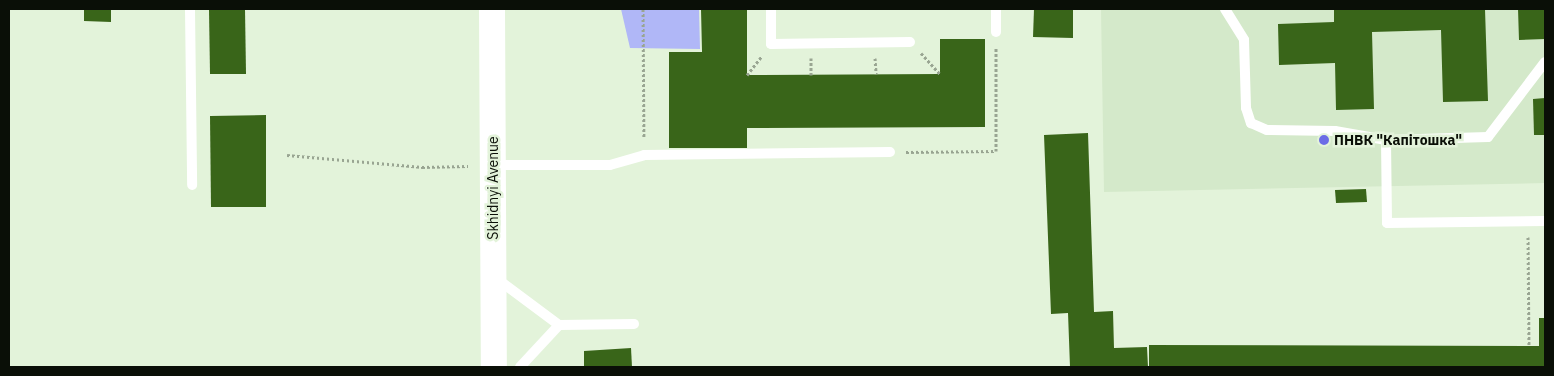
<!DOCTYPE html>
<meta charset="utf-8">
<style>
body{margin:0}
#map{position:relative;width:1554px;height:376px;overflow:hidden;background:#e3f3da;font-family:"IBM Plex Sans",sans-serif}
div>[style]{position:absolute}
[style*='--x']{left:calc(var(--x)*1px);top:calc(var(--y)*1px);width:calc(var(--w)*1px);rotate:calc(var(--a)*1deg)}
.built>*{inset:0;background:#d4e9ca}
.forest>*{inset:0;background:#b0b7f7}
.building>*{inset:0;background:#396519}
.path>*{height:3px;margin-top:-1.5px;transform-origin:0;background:repeating-linear-gradient(90deg,#99a592 0 2.5px,transparent 0 5px)}
.lane>*{height:10px;margin:-5px;padding:0 5px;transform-origin:5px;border-radius:5px;background:#fff}
.secondary>*{height:26px;margin:-13px;padding:0 13px;transform-origin:13px;border-radius:13px;background:#fff}
.dots>*{width:14px;height:14px;translate:-50% -50%;box-sizing:border-box;border:2px solid #e3f3da;border-radius:50%}
span{translate:-50% -50%;white-space:nowrap;text-align:center;line-height:1.15;-webkit-text-stroke:5px #e3f3da;paint-order:stroke}
.poi-label{font-size:14px;color:#0a0f07;font-weight:700}
.left{translate:0 -50%;text-align:left}
.street-label{font-size:14px;color:#0a0f07}
.frame{position:absolute;inset:0;border:10px solid #0a0f07;pointer-events:none}
</style>
<div id="map">
<div class="built">
<i style="clip-path:polygon(1101px 9px,1545px 9px,1545px 183px,1104px 192px)"></i>
</div>
<div class="forest">
<i style="clip-path:polygon(621px 9px,699px 9px,700px 49px,630px 48px)"></i>
</div>
<div class="building">
<i style="clip-path:polygon(84px 9px,111px 9px,111px 22px,84px 21px)"></i>
<i style="clip-path:polygon(209px 9px,245px 9px,246px 74px,210px 74px)"></i>
<i style="clip-path:polygon(701px 9px,747px 9px,747px 75px,940px 74px,940px 39px,985px 39px,985px 127px,747px 128px,747px 148px,669px 148px,669px 52px,702px 52px)"></i>
<i style="clip-path:polygon(1034px 9px,1073px 9px,1073px 38px,1033px 37px)"></i>
<i style="clip-path:polygon(1334px 9px,1485px 9px,1488px 101px,1443px 102px,1441px 30px,1372px 32px,1374px 109px,1336px 110px,1335px 63px,1279px 65px,1278px 24px,1334px 22px)"></i>
<i style="clip-path:polygon(1518px 9px,1545px 9px,1545px 39px,1519px 40px)"></i>
<i style="clip-path:polygon(1545px 98px,1545px 135px,1534px 135px,1533px 99px)"></i>
<i style="clip-path:polygon(266px 115px,266px 207px,211px 207px,210px 116px)"></i>
<i style="clip-path:polygon(1088px 133px,1094px 312px,1113px 311px,1114px 348px,1147px 347px,1148px 367px,1070px 367px,1068px 313px,1051px 314px,1044px 135px)"></i>
<i style="clip-path:polygon(1366px 189px,1367px 202px,1336px 203px,1335px 190px)"></i>
<i style="clip-path:polygon(1539px 318px,1545px 318px,1545px 367px,1149px 367px,1149px 345px,1539px 346px)"></i>
<i style="clip-path:polygon(631px 348px,632px 367px,584px 367px,584px 351px)"></i>
</div>
<div class="path">
<i style="--x:643;--y:9;--w:129;--a:89.6"></i>
<i style="--x:921;--y:53;--w:28;--a:48"></i>
<i style="--x:811;--y:58;--w:17;--a:90"></i>
<i style="--x:875;--y:58;--w:16;--a:86"></i>
<i style="--x:747;--y:75;--w:24;--a:-52"></i>
<i style="--x:906;--y:152;--w:90;--a:-0.6"></i>
<i style="--x:996;--y:151;--w:103;--a:-90"></i>
<i style="--x:287;--y:155;--w:136;--a:5.1"></i>
<i style="--x:422;--y:167;--w:46;--a:-1.2"></i>
<i style="--x:1528;--y:237;--w:109;--a:89.5"></i>
</div>
<div class="lane">
<i style="--x:190;--y:9;--w:176;--a:89.3"></i>
<i style="--x:771;--y:9;--w:35;--a:90"></i>
<i style="--x:771;--y:44;--w:139;--a:-0.8"></i>
<i style="--x:996;--y:9;--w:23;--a:90"></i>
<i style="--x:1225;--y:9;--w:36;--a:58"></i>
<i style="--x:1244;--y:40;--w:68;--a:88.3"></i>
<i style="--x:1246;--y:108;--w:16;--a:72"></i>
<i style="--x:1251;--y:123;--w:17;--a:24"></i>
<i style="--x:1267;--y:130;--w:68;--a:0.8"></i>
<i style="--x:1335;--y:131;--w:52;--a:10"></i>
<i style="--x:1386;--y:140;--w:102;--a:-1.7"></i>
<i style="--x:1488;--y:137;--w:94;--a:-52.8"></i>
<i style="--x:1386;--y:140;--w:83;--a:89.3"></i>
<i style="--x:1387;--y:223;--w:158;--a:-0.7"></i>
<i style="--x:493;--y:165;--w:117;--a:0"></i>
<i style="--x:610;--y:165;--w:35;--a:-16"></i>
<i style="--x:644;--y:155;--w:246;--a:-0.7"></i>
<i style="--x:496;--y:278;--w:79;--a:36.7"></i>
<i style="--x:559;--y:325;--w:75;--a:-0.8"></i>
<i style="--x:520;--y:367;--w:57;--a:-47.1"></i>
</div>
<div class="secondary">
<i style="--x:492;--y:9;--w:358;--a:89.7"></i>
</div>
<div class="dots">
<i style="left:1324px;top:140px;background:#6c6ce6"></i>
</div>
<div class="poi-label">
<span class="left" style="left:1334px;top:140px">ПНВК "Капітошка"</span>
</div>
<div class="street-label">
<span style="left:493px;top:188px;rotate:-90deg">Skhidnyi Avenue</span>
</div>
<div class="frame"></div>
</div>
